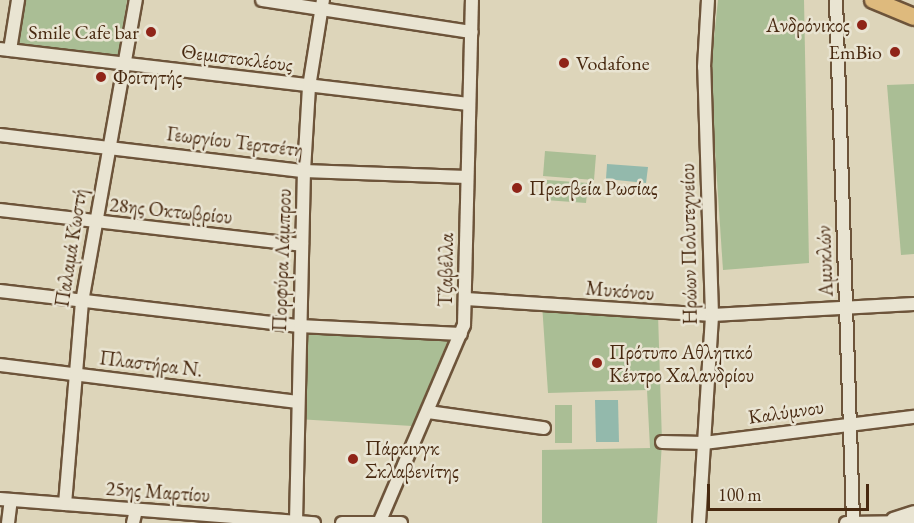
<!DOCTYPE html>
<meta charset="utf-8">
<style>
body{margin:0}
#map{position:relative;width:914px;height:523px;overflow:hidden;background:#ddd5ba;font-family:"EB Garamond",serif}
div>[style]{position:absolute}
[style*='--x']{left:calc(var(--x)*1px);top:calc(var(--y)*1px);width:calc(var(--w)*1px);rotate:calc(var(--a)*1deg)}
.green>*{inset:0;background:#aabe95}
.water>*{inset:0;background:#93b9ac}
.roads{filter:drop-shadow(2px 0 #6d543a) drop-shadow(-2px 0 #6d543a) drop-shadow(0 2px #6d543a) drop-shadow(0 -2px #6d543a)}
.minor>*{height:12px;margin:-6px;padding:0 6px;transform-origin:6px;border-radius:6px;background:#e9e4d2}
.major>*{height:16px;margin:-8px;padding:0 8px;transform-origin:8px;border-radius:8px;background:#deba7d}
.dots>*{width:16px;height:16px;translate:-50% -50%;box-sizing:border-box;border:3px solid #e9e4d2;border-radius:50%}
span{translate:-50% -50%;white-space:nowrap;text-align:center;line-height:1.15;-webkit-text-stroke:5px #e9e4d2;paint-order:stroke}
.poi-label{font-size:20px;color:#482910}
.right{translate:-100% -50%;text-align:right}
.left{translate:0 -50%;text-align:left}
.street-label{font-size:20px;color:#482910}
.scale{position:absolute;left:707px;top:484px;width:162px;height:27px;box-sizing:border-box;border:3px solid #482910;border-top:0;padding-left:8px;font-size:18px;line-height:21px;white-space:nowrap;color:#482910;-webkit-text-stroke:4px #e9e4d2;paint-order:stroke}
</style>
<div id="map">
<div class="green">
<i style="clip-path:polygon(23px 0,127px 0,118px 60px,17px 46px)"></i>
<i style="clip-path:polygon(718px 0,804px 0,809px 263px,723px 270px,710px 76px)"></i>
<i style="clip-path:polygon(914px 84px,914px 254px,901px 255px,887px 85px)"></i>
<i style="clip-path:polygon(545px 151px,596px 155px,594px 180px,543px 176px)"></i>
<i style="clip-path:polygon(547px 180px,588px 183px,586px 203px,545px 200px)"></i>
<i style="clip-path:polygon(542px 304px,658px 314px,662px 442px,657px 523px,542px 523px,542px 450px,650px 448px,647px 390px,548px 393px)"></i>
<i style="clip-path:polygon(303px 329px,449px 338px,412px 426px,297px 419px)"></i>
<i style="clip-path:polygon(555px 405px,572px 405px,572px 443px,555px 443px)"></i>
</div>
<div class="water">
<i style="clip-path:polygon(607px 164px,648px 167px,646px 183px,606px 179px)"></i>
<i style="clip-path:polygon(595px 400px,618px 400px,619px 442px,596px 442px)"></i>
</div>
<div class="roads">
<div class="minor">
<i style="--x:262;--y:0;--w:212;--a:8.7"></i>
<i style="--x:836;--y:0;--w:522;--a:88.13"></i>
<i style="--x:0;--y:49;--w:472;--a:6.7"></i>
<i style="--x:10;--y:50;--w:51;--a:-80.9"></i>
<i style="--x:0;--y:135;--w:306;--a:6.8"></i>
<i style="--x:304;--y:171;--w:163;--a:2.1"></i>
<i style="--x:0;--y:210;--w:304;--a:6.6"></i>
<i style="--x:0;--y:291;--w:301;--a:6.7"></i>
<i style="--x:299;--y:326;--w:162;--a:2.8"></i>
<i style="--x:466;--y:299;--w:247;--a:3.7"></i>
<i style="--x:712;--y:315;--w:202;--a:-3.1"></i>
<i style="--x:0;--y:365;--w:298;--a:7.1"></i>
<i style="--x:428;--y:412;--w:117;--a:7.9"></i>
<i style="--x:662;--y:442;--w:42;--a:1.4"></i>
<i style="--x:704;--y:443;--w:212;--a:-7.1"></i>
<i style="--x:0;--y:499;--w:315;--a:4.4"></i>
<i style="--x:65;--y:504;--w:203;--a:-85.2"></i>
<i style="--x:82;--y:302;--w:307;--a:-79.9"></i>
<i style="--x:893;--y:519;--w:22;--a:-18"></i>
<i style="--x:296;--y:522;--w:351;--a:-88.7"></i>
<i style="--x:304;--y:171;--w:84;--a:-86.6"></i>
<i style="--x:309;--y:87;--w:88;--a:-80.9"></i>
<i style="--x:8;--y:523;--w:23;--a:-83"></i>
<i style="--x:133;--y:523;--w:13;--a:-77"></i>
<i style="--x:342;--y:523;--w:59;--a:0"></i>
<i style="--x:379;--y:523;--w:215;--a:-66.8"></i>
<i style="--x:464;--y:325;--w:325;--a:-88.6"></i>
<i style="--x:699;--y:523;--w:208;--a:-86.4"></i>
<i style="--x:712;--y:315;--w:248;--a:-91.8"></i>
<i style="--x:704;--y:67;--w:67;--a:-86.6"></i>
<i style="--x:846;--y:523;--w:68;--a:-0.8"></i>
</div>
<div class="major">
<i style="--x:873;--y:0;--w:44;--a:22.5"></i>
</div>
</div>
<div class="dots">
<i style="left:862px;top:25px;background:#8f2418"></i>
<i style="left:151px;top:32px;background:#8f2418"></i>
<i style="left:895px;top:52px;background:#8f2418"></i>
<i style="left:564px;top:63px;background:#8f2418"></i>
<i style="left:101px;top:77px;background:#8f2418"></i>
<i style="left:517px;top:188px;background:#8f2418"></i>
<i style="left:597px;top:363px;background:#8f2418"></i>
<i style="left:353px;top:459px;background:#8f2418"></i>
</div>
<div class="poi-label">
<span class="right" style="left:850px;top:25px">Ανδρόνικος</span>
<span class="right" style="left:139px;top:32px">Smile Cafe bar</span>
<span class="right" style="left:882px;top:52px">EmBio</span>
<span class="left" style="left:576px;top:63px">Vodafone</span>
<span class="left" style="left:113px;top:77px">Φοιτητής</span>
<span class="left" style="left:529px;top:188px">Πρεσβεία Ρωσίας</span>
<span class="left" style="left:609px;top:364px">Πρότυπο Αθλητικό<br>Κέντρο Χαλανδρίου</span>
<span class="left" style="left:365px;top:460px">Πάρκινγκ<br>Σκλαβενίτης</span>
</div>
<div class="street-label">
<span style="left:237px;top:58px;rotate:7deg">Θεμιστοκλέους</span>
<span style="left:235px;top:142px;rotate:7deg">Γεωργίου Τερτσέτη</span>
<span style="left:171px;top:211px;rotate:6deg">28ης Οκτωβρίου</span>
<span style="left:689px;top:244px;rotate:-91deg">Ηρώων Πολυτεχνείου</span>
<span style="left:71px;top:248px;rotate:-81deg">Παλαμά Κωστή</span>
<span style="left:282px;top:260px;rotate:-88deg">Πορφύρα Λάμπρου</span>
<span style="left:825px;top:261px;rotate:-92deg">Αμυκλών</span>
<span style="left:446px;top:270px;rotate:-89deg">Τζαβέλλα</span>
<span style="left:620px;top:291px;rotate:5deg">Μυκόνου</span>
<span style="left:151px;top:364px;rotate:7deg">Πλαστήρα Ν.</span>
<span style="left:786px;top:412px;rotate:-8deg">Καλύμνου</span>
<span style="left:158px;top:492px;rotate:4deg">25ης Μαρτίου</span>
</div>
<div class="scale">100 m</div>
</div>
